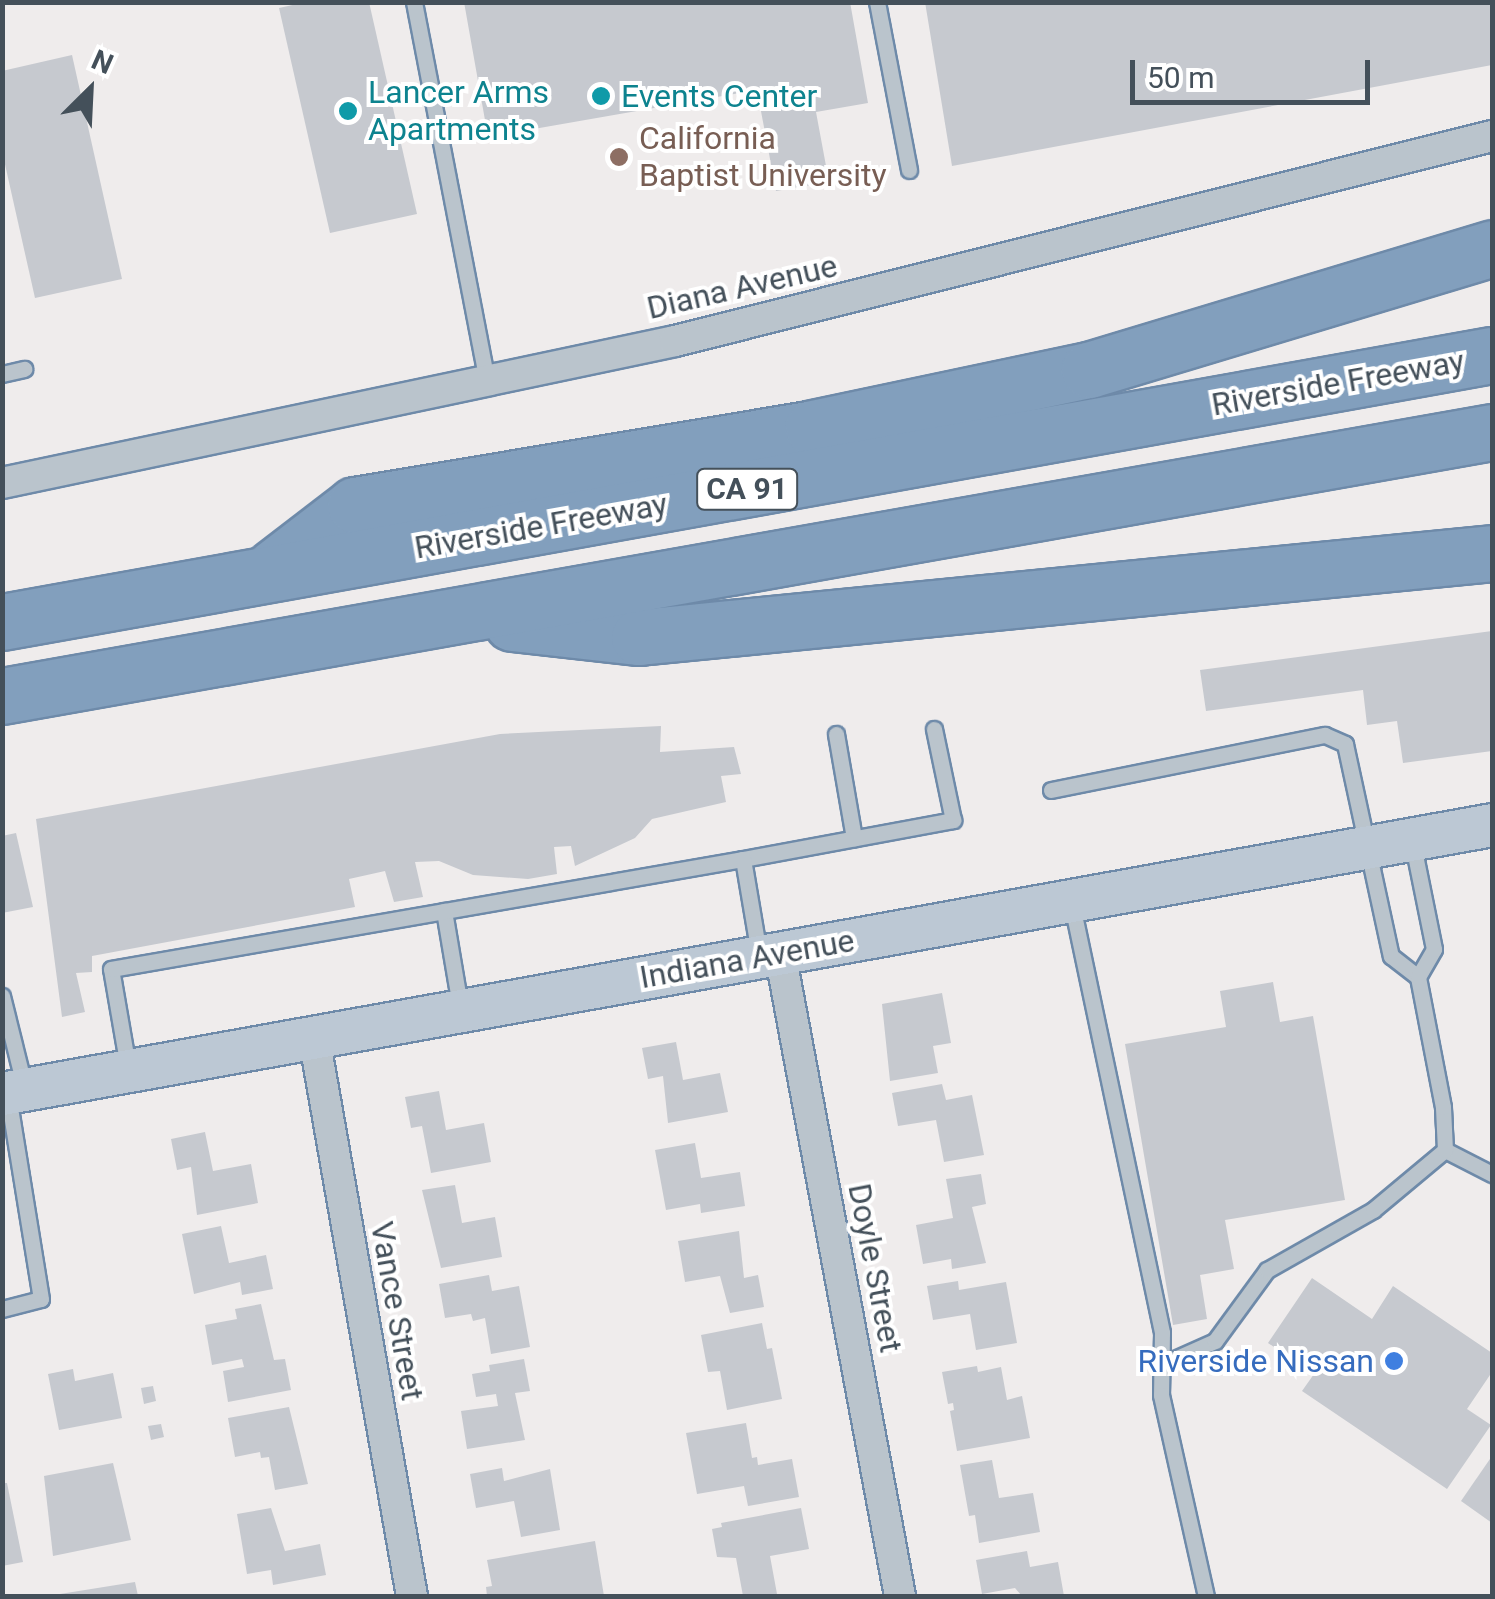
<!DOCTYPE html>
<style>
body{margin:0}
#map{position:relative;width:1495px;height:1599px;overflow:hidden;background:#efecec;font-family:Roboto,sans-serif}
div>[style]{position:absolute}
[style*='--x']{left:calc(var(--x)*1px);top:calc(var(--y)*1px);width:calc(var(--w)*1px);rotate:calc(var(--a)*1deg)}
.building>*{inset:0;background:#c6c9cf}
.roads{filter:drop-shadow(2px 0 #6e8aa9) drop-shadow(-2px 0 #6e8aa9) drop-shadow(0 2px #6e8aa9) drop-shadow(0 -2px #6e8aa9)}
.lane>*{height:15px;margin:-7.5px;padding:0 7.5px;transform-origin:7.5px;border-radius:7.5px;background:#bac4cc}
.street>*{height:30px;margin:-15px;padding:0 15px;transform-origin:15px;border-radius:15px;background:#bac4cc}
.secondary>*{height:42px;margin:-21px;padding:0 21px;transform-origin:21px;border-radius:21px;background:#bcc8d4}
.highway>*{height:55px;margin:-27.5px;padding:0 27.5px;transform-origin:27.5px;border-radius:27.5px;background:#829fbd}
.dots>*{width:28px;height:28px;translate:-50% -50%;box-sizing:border-box;border:5px solid #fff;border-radius:50%}
span{translate:-50% -50%;white-space:nowrap;text-align:center;line-height:1.15;-webkit-text-stroke:8px #fff;paint-order:stroke}
.shield-label span{padding:2px 8px;background:#fff;border:2px solid;border-radius:8px;-webkit-text-stroke-width:0}
.shield-label{font-size:30px;color:#44505a;font-weight:700}
.culture-label{font-size:32px;color:#0d838f}
.left{translate:0 -50%;text-align:left}
.education-label{font-size:32px;color:#785e54}
.street-label{font-size:32px;color:#44505a}
.shop-label{font-size:32px;color:#366cbe}
.right{translate:-100% -50%;text-align:right}
.frame{position:absolute;inset:0;border:5px solid #44505a;pointer-events:none}
.north{position:absolute;left:40px;top:40px;width:100px;height:100px;-webkit-text-stroke:8px #fff;paint-order:stroke;rotate:24deg;font-size:28px;font-weight:700;line-height:40px;text-align:center;color:#44505a}
.north::after{content:'';display:block;margin:auto;width:35px;height:45px;background:#44505a;clip-path:polygon(50% 0,100% 100%,50% 72%,0 100%)}
.scale{position:absolute;left:1130px;top:60px;width:240px;height:45px;box-sizing:border-box;border:5px solid #44505a;border-top:0;padding-left:12px;font-size:30px;line-height:35px;white-space:nowrap;color:#44505a;-webkit-text-stroke:8px #fff;paint-order:stroke}
</style>
<div id="map">
<div class="building">
<i style="clip-path:polygon(306px 2px,369px 2px,417px 214px,330px 233px,279px 8px)"></i>
<i style="clip-path:polygon(464px 2px,850px 2px,868px 103px,816px 112px,829px 182px,776px 191px,757px 90px,488px 137px)"></i>
<i style="clip-path:polygon(925px 2px,1492px 2px,1492px 65px,952px 166px)"></i>
<i style="clip-path:polygon(72px 55px,122px 279px,35px 298px,2px 151px,2px 71px)"></i>
<i style="clip-path:polygon(1492px 631px,1492px 751px,1403px 763px,1397px 721px,1367px 725px,1363px 690px,1206px 711px,1200px 670px)"></i>
<i style="clip-path:polygon(661px 726px,660px 752px,734px 747px,741px 774px,721px 776px,726px 802px,652px 819px,635px 838px,575px 866px,571px 846px,554px 847px,557px 874px,528px 879px,473px 875px,439px 861px,415px 862px,423px 897px,394px 902px,385px 871px,349px 879px,355px 907px,92px 956px,92px 972px,76px 973px,85px 1012px,62px 1017px,36px 819px,500px 734px)"></i>
<i style="clip-path:polygon(16px 833px,33px 907px,2px 913px,2px 836px)"></i>
<i style="clip-path:polygon(1273px 982px,1280px 1022px,1313px 1016px,1345px 1200px,1225px 1220px,1234px 1269px,1200px 1275px,1207px 1319px,1173px 1325px,1125px 1044px,1226px 1027px,1220px 991px)"></i>
<i style="clip-path:polygon(942px 993px,951px 1043px,933px 1046px,938px 1073px,890px 1081px,882px 1004px)"></i>
<i style="clip-path:polygon(676px 1042px,683px 1080px,720px 1073px,728px 1112px,668px 1123px,663px 1076px,648px 1079px,642px 1048px)"></i>
<i style="clip-path:polygon(942px 1084px,946px 1100px,972px 1095px,984px 1155px,944px 1162px,936px 1120px,898px 1126px,892px 1093px)"></i>
<i style="clip-path:polygon(439px 1091px,446px 1130px,484px 1123px,491px 1162px,431px 1173px,422px 1126px,411px 1128px,405px 1097px)"></i>
<i style="clip-path:polygon(205px 1132px,213px 1171px,251px 1164px,258px 1203px,197px 1215px,191px 1167px,177px 1170px,171px 1139px)"></i>
<i style="clip-path:polygon(695px 1143px,701px 1178px,740px 1172px,745px 1206px,701px 1213px,700px 1204px,666px 1210px,655px 1150px)"></i>
<i style="clip-path:polygon(981px 1174px,986px 1204px,972px 1207px,986px 1263px,952px 1269px,951px 1259px,923px 1264px,916px 1225px,953px 1218px,946px 1179px)"></i>
<i style="clip-path:polygon(455px 1185px,462px 1223px,495px 1217px,502px 1257px,441px 1268px,422px 1190px)"></i>
<i style="clip-path:polygon(221px 1226px,229px 1263px,266px 1255px,273px 1289px,242px 1295px,240px 1282px,194px 1294px,182px 1234px)"></i>
<i style="clip-path:polygon(739px 1231px,744px 1278px,758px 1275px,764px 1307px,730px 1313px,720px 1276px,685px 1282px,678px 1241px)"></i>
<i style="clip-path:polygon(489px 1275px,492px 1291px,519px 1286px,530px 1347px,491px 1354px,485px 1318px,473px 1321px,471px 1314px,445px 1318px,439px 1284px)"></i>
<i style="clip-path:polygon(1312px 1278px,1372px 1319px,1393px 1286px,1492px 1353px,1492px 1372px,1467px 1409px,1491px 1425px,1447px 1489px,1302px 1391px,1314px 1374px,1268px 1343px)"></i>
<i style="clip-path:polygon(958px 1281px,959px 1290px,1006px 1282px,1017px 1343px,976px 1350px,970px 1314px,933px 1320px,927px 1286px)"></i>
<i style="clip-path:polygon(261px 1304px,274px 1360px,285px 1359px,291px 1390px,228px 1402px,223px 1371px,244px 1367px,242px 1359px,212px 1365px,205px 1325px,237px 1319px,235px 1309px)"></i>
<i style="clip-path:polygon(762px 1323px,767px 1349px,772px 1348px,782px 1399px,727px 1410px,720px 1371px,708px 1372px,701px 1335px)"></i>
<i style="clip-path:polygon(524px 1359px,530px 1391px,515px 1393px,525px 1440px,467px 1449px,461px 1411px,498px 1406px,496px 1394px,476px 1397px,472px 1374px,490px 1371px,489px 1365px)"></i>
<i style="clip-path:polygon(977px 1366px,978px 1372px,1001px 1367px,1007px 1400px,1022px 1396px,1030px 1438px,957px 1451px,950px 1411px,954px 1410px,953px 1403px,948px 1404px,942px 1372px)"></i>
<i style="clip-path:polygon(73px 1369px,75px 1381px,113px 1373px,122px 1418px,59px 1430px,48px 1374px)"></i>
<i style="clip-path:polygon(153px 1386px,156px 1401px,144px 1404px,141px 1388px)"></i>
<i style="clip-path:polygon(289px 1407px,308px 1484px,275px 1490px,269px 1457px,261px 1458px,260px 1452px,235px 1457px,228px 1418px)"></i>
<i style="clip-path:polygon(746px 1423px,752px 1458px,757px 1457px,758px 1465px,792px 1459px,799px 1497px,748px 1506px,744px 1486px,697px 1494px,686px 1433px)"></i>
<i style="clip-path:polygon(161px 1424px,164px 1437px,151px 1440px,148px 1426px)"></i>
<i style="clip-path:polygon(1492px 1456px,1492px 1523px,1461px 1501px)"></i>
<i style="clip-path:polygon(992px 1460px,999px 1498px,1033px 1493px,1040px 1532px,979px 1543px,975px 1515px,969px 1516px,960px 1465px)"></i>
<i style="clip-path:polygon(113px 1463px,131px 1540px,53px 1556px,44px 1476px)"></i>
<i style="clip-path:polygon(502px 1468px,504px 1481px,550px 1469px,560px 1530px,521px 1537px,514px 1501px,476px 1508px,470px 1474px)"></i>
<i style="clip-path:polygon(2px 1483px,7px 1483px,23px 1562px,2px 1566px)"></i>
<i style="clip-path:polygon(271px 1508px,285px 1551px,320px 1544px,326px 1575px,273px 1585px,271px 1570px,247px 1574px,237px 1514px)"></i>
<i style="clip-path:polygon(801px 1508px,809px 1549px,770px 1556px,777px 1594px,743px 1596px,736px 1558px,717px 1557px,712px 1529px,722px 1527px,721px 1523px)"></i>
<i style="clip-path:polygon(595px 1541px,604px 1596px,487px 1596px,486px 1587px,492px 1586px,487px 1560px)"></i>
<i style="clip-path:polygon(1027px 1551px,1030px 1567px,1058px 1562px,1064px 1596px,1022px 1596px,1015px 1588px,982px 1594px,976px 1560px)"></i>
<i style="clip-path:polygon(135px 1582px,138px 1596px,60px 1596px,60px 1594px)"></i>
</div>
<div class="roads">
<div class="lane">
<i style="--x:414;--y:2;--w:382;--a:79.1"></i>
<i style="--x:877;--y:2;--w:171;--a:79.2"></i>
<i style="--x:2;--y:374;--w:23;--a:-13"></i>
<i style="--x:836;--y:734;--w:106;--a:80.2"></i>
<i style="--x:1051;--y:790;--w:279;--a:-11.4"></i>
<i style="--x:1325;--y:735;--w:22;--a:24"></i>
<i style="--x:1345;--y:744;--w:217;--a:77.8"></i>
<i style="--x:1391;--y:956;--w:34;--a:38"></i>
<i style="--x:743;--y:859;--w:214;--a:-10.5"></i>
<i style="--x:953;--y:820;--w:93;--a:-101.8"></i>
<i style="--x:1072;--y:905;--w:437;--a:78.1"></i>
<i style="--x:1162;--y:1333;--w:62;--a:90.9"></i>
<i style="--x:1161;--y:1395;--w:206;--a:77.4"></i>
<i style="--x:444;--y:911;--w:101;--a:80.4"></i>
<i style="--x:2;--y:996;--w:92;--a:76.1"></i>
<i style="--x:128;--y:1067;--w:99;--a:-99.8"></i>
<i style="--x:111;--y:969;--w:642;--a:-9.87"></i>
<i style="--x:743;--y:859;--w:96;--a:80.4"></i>
<i style="--x:1445;--y:1150;--w:53;--a:27.1"></i>
<i style="--x:2;--y:1309;--w:40;--a:-14.4"></i>
<i style="--x:41;--y:1299;--w:207;--a:-99.2"></i>
<i style="--x:1161;--y:1365;--w:59;--a:-24"></i>
<i style="--x:1215;--y:1341;--w:88;--a:-53.8"></i>
<i style="--x:1267;--y:1270;--w:122;--a:-29.5"></i>
<i style="--x:1373;--y:1210;--w:94;--a:-39.8"></i>
<i style="--x:1445;--y:1150;--w:43;--a:-92.7"></i>
<i style="--x:1443;--y:1107;--w:132;--a:-100.9"></i>
<i style="--x:1418;--y:977;--w:32;--a:-60"></i>
<i style="--x:1434;--y:949;--w:111;--a:-101.4"></i>
</div>
<div class="street">
<i style="--x:2;--y:483;--w:688;--a:-11.91"></i>
<i style="--x:675;--y:341;--w:842;--a:-14.09"></i>
<i style="--x:780;--y:953;--w:654;--a:79.43"></i>
<i style="--x:314;--y:1037;--w:568;--a:80.06"></i>
</div>
<div class="secondary">
<i style="--x:2;--y:1094;--w:1514;--a:-10.23"></i>
</div>
<div class="highway">
<i style="--x:273;--y:568;--w:103;--a:-37.5"></i>
<i style="--x:355;--y:505;--w:464;--a:-9.5"></i>
<i style="--x:813;--y:428;--w:282;--a:-11.9"></i>
<i style="--x:1089;--y:370;--w:421;--a:-16.8"></i>
<i style="--x:2;--y:622;--w:1514;--a:-10.16"></i>
<i style="--x:512;--y:623;--w:128;--a:6.3"></i>
<i style="--x:639;--y:637;--w:857;--a:-5.62"></i>
<i style="--x:2;--y:696;--w:1513;--a:-10.05"></i>
</div>
</div>
<div class="dots">
<i style="left:601px;top:96px;background:#0f9aa8"></i>
<i style="left:348px;top:111px;background:#0f9aa8"></i>
<i style="left:619px;top:157px;background:#8d6e63"></i>
<i style="left:1394px;top:1361px;background:#3f7fe0"></i>
</div>
<div class="shield-label">
<span style="left:747px;top:489px">CA 91</span>
</div>
<div class="culture-label">
<span class="left" style="left:368px;top:111px">Lancer Arms<br>Apartments</span>
<span class="left" style="left:621px;top:96px">Events Center</span>
</div>
<div class="education-label">
<span class="left" style="left:639px;top:157px">California<br>Baptist University</span>
</div>
<div class="street-label">
<span style="left:742px;top:287px;rotate:-13deg">Diana Avenue</span>
<span style="left:1338px;top:383px;rotate:-10deg">Riverside Freeway</span>
<span style="left:541px;top:526px;rotate:-10deg">Riverside Freeway</span>
<span style="left:747px;top:959px;rotate:-10deg">Indiana Avenue</span>
<span style="left:875px;top:1268px;rotate:79deg">Doyle Street</span>
<span style="left:397px;top:1311px;rotate:80deg">Vance Street</span>
</div>
<div class="shop-label">
<span class="right" style="left:1374px;top:1361px">Riverside Nissan</span>
</div>
<div class="frame"></div>
<div class="north">N</div>
<div class="scale">50 m</div>
</div>
